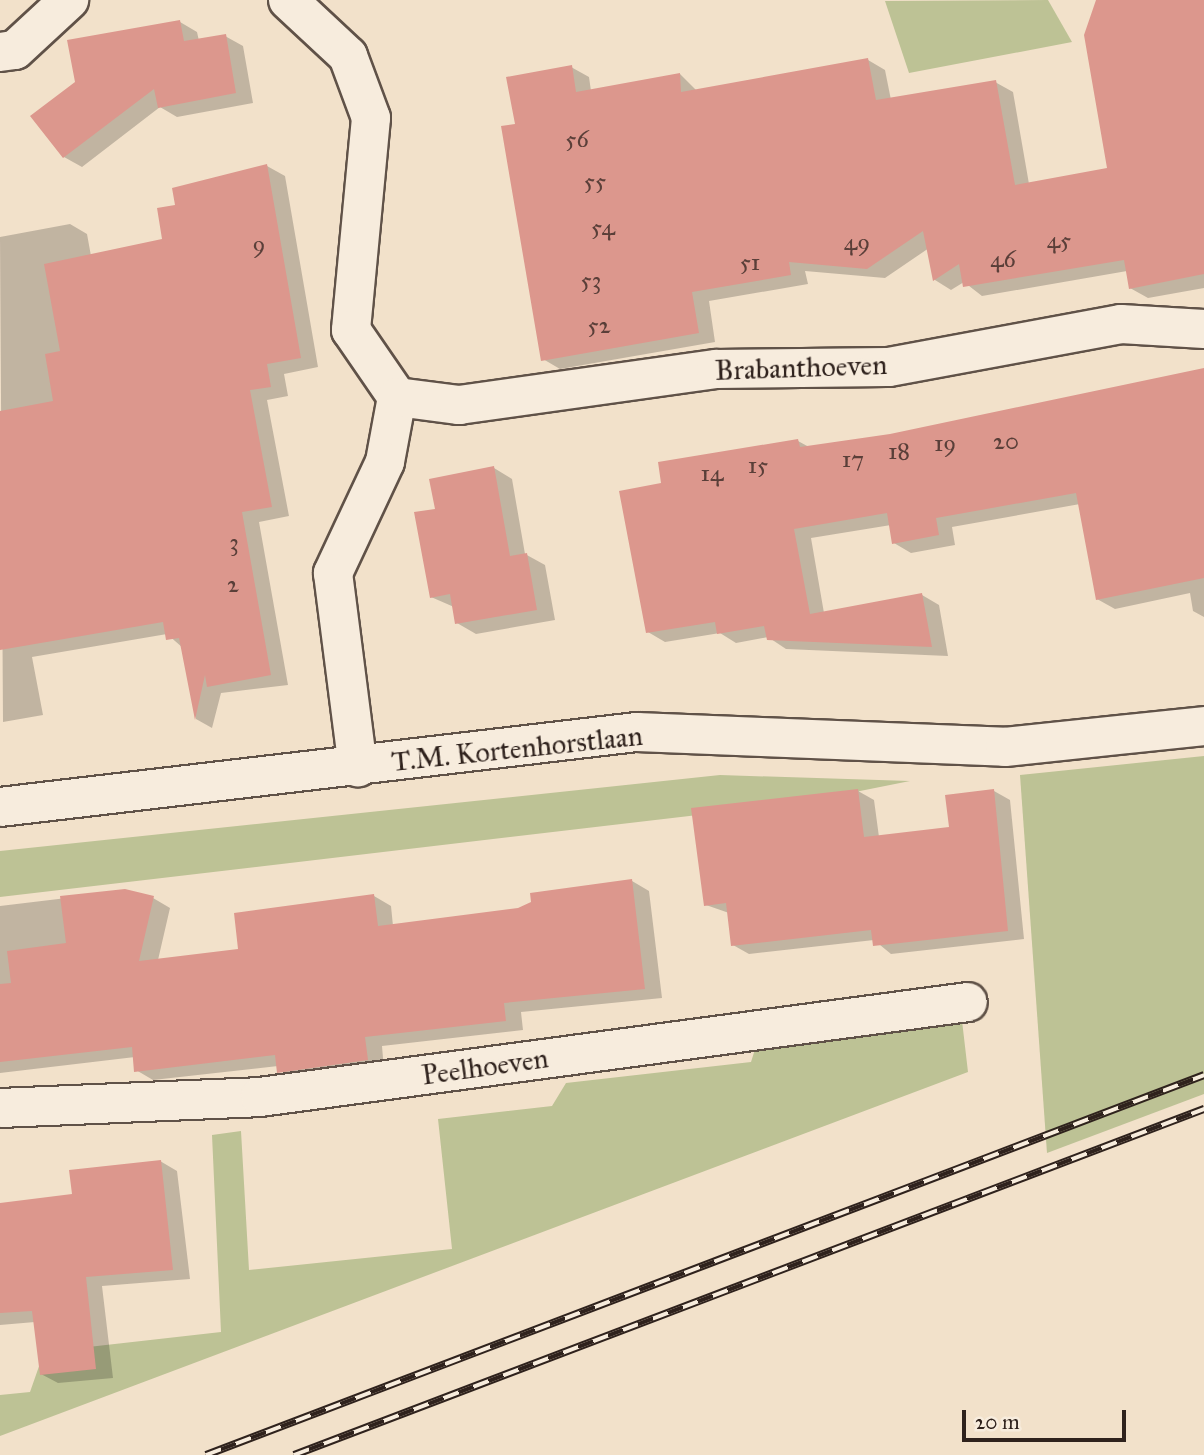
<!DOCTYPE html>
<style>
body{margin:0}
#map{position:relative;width:1204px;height:1455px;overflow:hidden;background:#f2e1ca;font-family:"IM FELL Great Primer",serif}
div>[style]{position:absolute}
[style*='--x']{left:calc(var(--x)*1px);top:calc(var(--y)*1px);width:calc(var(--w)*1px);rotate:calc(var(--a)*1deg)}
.green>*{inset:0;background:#bdc295}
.shadow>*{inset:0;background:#0003}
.building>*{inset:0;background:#dc978d}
.roads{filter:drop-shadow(2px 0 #605248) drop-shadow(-2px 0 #605248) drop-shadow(0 2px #605248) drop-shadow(0 -2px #605248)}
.minor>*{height:38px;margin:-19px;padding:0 19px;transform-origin:19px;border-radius:19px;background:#f7ecdd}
.rail>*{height:8px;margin-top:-4px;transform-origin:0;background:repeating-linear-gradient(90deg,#f7ecdd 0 16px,#2f221d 0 32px);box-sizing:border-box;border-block:2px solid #2f221d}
span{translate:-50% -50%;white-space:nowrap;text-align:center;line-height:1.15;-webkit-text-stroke:5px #f7ecdd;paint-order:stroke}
.number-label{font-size:24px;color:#5a3f39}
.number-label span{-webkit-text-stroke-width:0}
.street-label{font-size:28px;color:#2f221d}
.scale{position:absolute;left:962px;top:1410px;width:164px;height:32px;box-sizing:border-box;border:4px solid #2f221d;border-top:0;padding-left:9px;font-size:21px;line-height:24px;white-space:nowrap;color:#2f221d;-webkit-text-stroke:5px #f7ecdd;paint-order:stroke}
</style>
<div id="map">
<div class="green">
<i style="clip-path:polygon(1048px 0,1072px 42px,909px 73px,885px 1px)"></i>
<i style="clip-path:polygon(1204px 756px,1204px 1094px,1047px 1153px,1020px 775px)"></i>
<i style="clip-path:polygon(720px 775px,910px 781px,800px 803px,0 897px,0 851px)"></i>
<i style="clip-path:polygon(961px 1012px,968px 1072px,0 1436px,0 1395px,30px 1392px,44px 1352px,221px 1332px,212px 1135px,241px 1131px,249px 1270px,452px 1249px,438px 1119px,552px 1106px,566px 1083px,751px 1062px,758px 1040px)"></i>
</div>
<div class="shadow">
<i style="clip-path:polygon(1098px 0,1204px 0,1204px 288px,1148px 298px,1130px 288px,1127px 271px,982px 296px,964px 282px,951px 290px,935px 280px,929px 248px,885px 278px,805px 271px,808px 284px,709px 301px,715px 342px,560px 369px,543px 359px,517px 125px,571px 67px,589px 77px,591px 91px,680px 74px,697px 91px,868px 60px,885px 70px,891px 100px,995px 82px,1013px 92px,1029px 184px,1109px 170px)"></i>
<i style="clip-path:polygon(180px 22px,197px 32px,199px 41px,225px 36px,243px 46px,253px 103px,177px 117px,160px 107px,82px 167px,64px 157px,77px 82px)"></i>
<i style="clip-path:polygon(267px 166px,285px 176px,318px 367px,284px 374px,288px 396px,267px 400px,289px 516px,259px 522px,288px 685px,221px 693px,212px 728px,196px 719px,183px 648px,167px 634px,32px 657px,43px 715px,3px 722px,0 237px,70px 224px,87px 234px,91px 256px,164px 240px,177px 206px)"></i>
<i style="clip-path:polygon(1204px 369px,1204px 617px,1193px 611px,1190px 593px,1115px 609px,1097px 599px,1080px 504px,952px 527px,955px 545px,911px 553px,894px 543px,891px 525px,811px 538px,824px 613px,922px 595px,939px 605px,948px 656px,786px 649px,768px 637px,736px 643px,720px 633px,665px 642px,648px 632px,663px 485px,798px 441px,809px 447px,890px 436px)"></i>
<i style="clip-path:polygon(494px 468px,512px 479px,525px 554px,545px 565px,555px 620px,476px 634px,457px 623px,454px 607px,431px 597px,437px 510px)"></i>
<i style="clip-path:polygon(858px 791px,874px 800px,879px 837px,951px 828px,994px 791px,1010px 800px,1024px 939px,891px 954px,874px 940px,749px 954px,733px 945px,729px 913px,706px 905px)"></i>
<i style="clip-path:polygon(632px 881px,649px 891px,662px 998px,521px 1012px,523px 1030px,382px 1046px,384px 1070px,296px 1082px,278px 1066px,153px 1080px,136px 1070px,135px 1057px,0 1073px,0 906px,125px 891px,153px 898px,170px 908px,158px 960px,240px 950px,374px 896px,391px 906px,393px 926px,518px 910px)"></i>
<i style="clip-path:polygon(160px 1161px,177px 1171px,190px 1279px,102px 1286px,113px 1378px,58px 1383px,41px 1374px,35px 1322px,0 1325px,0 1204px,74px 1196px)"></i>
</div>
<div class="building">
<i style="clip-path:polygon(1096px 0,1204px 0,1204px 274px,1129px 289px,1124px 260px,963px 287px,959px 264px,933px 281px,923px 231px,867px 269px,789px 262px,791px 275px,692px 292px,699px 333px,541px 361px,501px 126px,515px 124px,506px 77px,572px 65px,576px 92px,680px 73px,681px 92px,868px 58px,876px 100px,996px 80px,1015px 185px,1107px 168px,1084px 35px)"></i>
<i style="clip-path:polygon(180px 20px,184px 41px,226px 34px,236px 93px,158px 108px,154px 89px,63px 158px,30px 116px,75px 82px,67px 40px)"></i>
<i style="clip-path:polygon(267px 164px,301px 358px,267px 364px,271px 387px,250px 390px,272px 507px,242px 512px,271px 675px,207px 687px,205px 675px,195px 720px,179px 638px,166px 640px,163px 622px,0 650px,0 411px,53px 401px,45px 354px,60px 351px,44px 264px,162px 239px,157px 208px,175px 205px,172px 188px)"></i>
<i style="clip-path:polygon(1204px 368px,1204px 578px,1096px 600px,1076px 493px,936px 518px,939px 535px,892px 544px,887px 513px,794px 529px,810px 614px,922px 593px,932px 647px,767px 640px,764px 626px,717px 634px,715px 622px,646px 633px,619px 491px,661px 483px,658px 462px,798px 439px,800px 447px,890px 434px)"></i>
<i style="clip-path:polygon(494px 466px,510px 556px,527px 553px,537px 610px,455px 624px,450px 594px,430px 598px,414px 512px,435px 509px,429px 479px)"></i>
<i style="clip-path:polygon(858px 789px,864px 837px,949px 827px,945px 795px,994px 789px,1008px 931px,873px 946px,871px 930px,731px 946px,726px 903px,704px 906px,691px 808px)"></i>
<i style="clip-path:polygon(632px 879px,645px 989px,504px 1003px,506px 1021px,365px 1037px,368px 1060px,277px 1073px,275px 1055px,134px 1072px,132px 1047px,0 1062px,0 984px,11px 983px,7px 951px,66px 943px,60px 896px,125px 889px,154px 896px,139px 961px,238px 949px,234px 913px,374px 894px,378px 926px,518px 908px,531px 902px,530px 893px)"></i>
<i style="clip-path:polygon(161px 1160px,173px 1270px,86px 1277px,96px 1369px,40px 1375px,32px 1311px,0 1313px,0 1203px,72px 1194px,69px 1170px)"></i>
</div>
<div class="roads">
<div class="minor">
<i style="--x:288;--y:0;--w:82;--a:43"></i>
<i style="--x:348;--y:56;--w:66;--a:69.6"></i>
<i style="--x:371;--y:118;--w:213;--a:95.4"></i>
<i style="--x:351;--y:330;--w:81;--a:55.5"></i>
<i style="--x:397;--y:397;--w:66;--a:100.5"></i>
<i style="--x:385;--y:462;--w:123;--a:115.1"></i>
<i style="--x:333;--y:573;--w:196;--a:82.7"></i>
<i style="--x:0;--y:52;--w:15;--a:-8"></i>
<i style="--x:15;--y:50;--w:74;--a:-42.8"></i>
<i style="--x:397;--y:397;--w:63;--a:7.4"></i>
<i style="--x:459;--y:405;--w:260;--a:-8"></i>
<i style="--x:716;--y:369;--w:173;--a:-0.7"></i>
<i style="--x:889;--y:367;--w:236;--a:-10.5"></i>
<i style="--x:1121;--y:324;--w:83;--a:3.4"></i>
<i style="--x:0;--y:807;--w:641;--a:-6.72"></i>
<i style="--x:637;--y:732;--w:368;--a:2.3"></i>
<i style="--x:1005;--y:747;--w:200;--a:-6"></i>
<i style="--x:0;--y:1108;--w:260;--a:-2.4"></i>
<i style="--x:260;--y:1097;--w:714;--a:-7.64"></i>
</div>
</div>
<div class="rail">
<i style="--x:206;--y:1455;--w:1068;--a:-20.84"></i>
<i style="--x:294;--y:1455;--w:974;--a:-20.82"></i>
</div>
<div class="number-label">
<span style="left:577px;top:140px">56</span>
<span style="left:595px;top:182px">55</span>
<span style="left:603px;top:228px">54</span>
<span style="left:1059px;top:241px">45</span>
<span style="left:857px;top:243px">49</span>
<span style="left:259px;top:245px">9</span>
<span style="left:1003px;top:260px">46</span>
<span style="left:750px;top:263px">51</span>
<span style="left:591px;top:281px">53</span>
<span style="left:599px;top:326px">52</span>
<span style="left:1006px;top:442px">20</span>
<span style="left:945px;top:444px">19</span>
<span style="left:899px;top:452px">18</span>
<span style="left:853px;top:460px">17</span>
<span style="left:758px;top:466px">15</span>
<span style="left:712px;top:474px">14</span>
<span style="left:234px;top:543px">3</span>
<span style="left:233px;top:585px">2</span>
</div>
<div class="street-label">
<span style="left:801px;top:368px;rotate:-2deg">Brabanthoeven</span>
<span style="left:517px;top:749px;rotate:-6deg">T.M. Kortenhorstlaan</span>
<span style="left:485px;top:1067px;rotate:-8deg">Peelhoeven</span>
</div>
<div class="scale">20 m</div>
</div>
